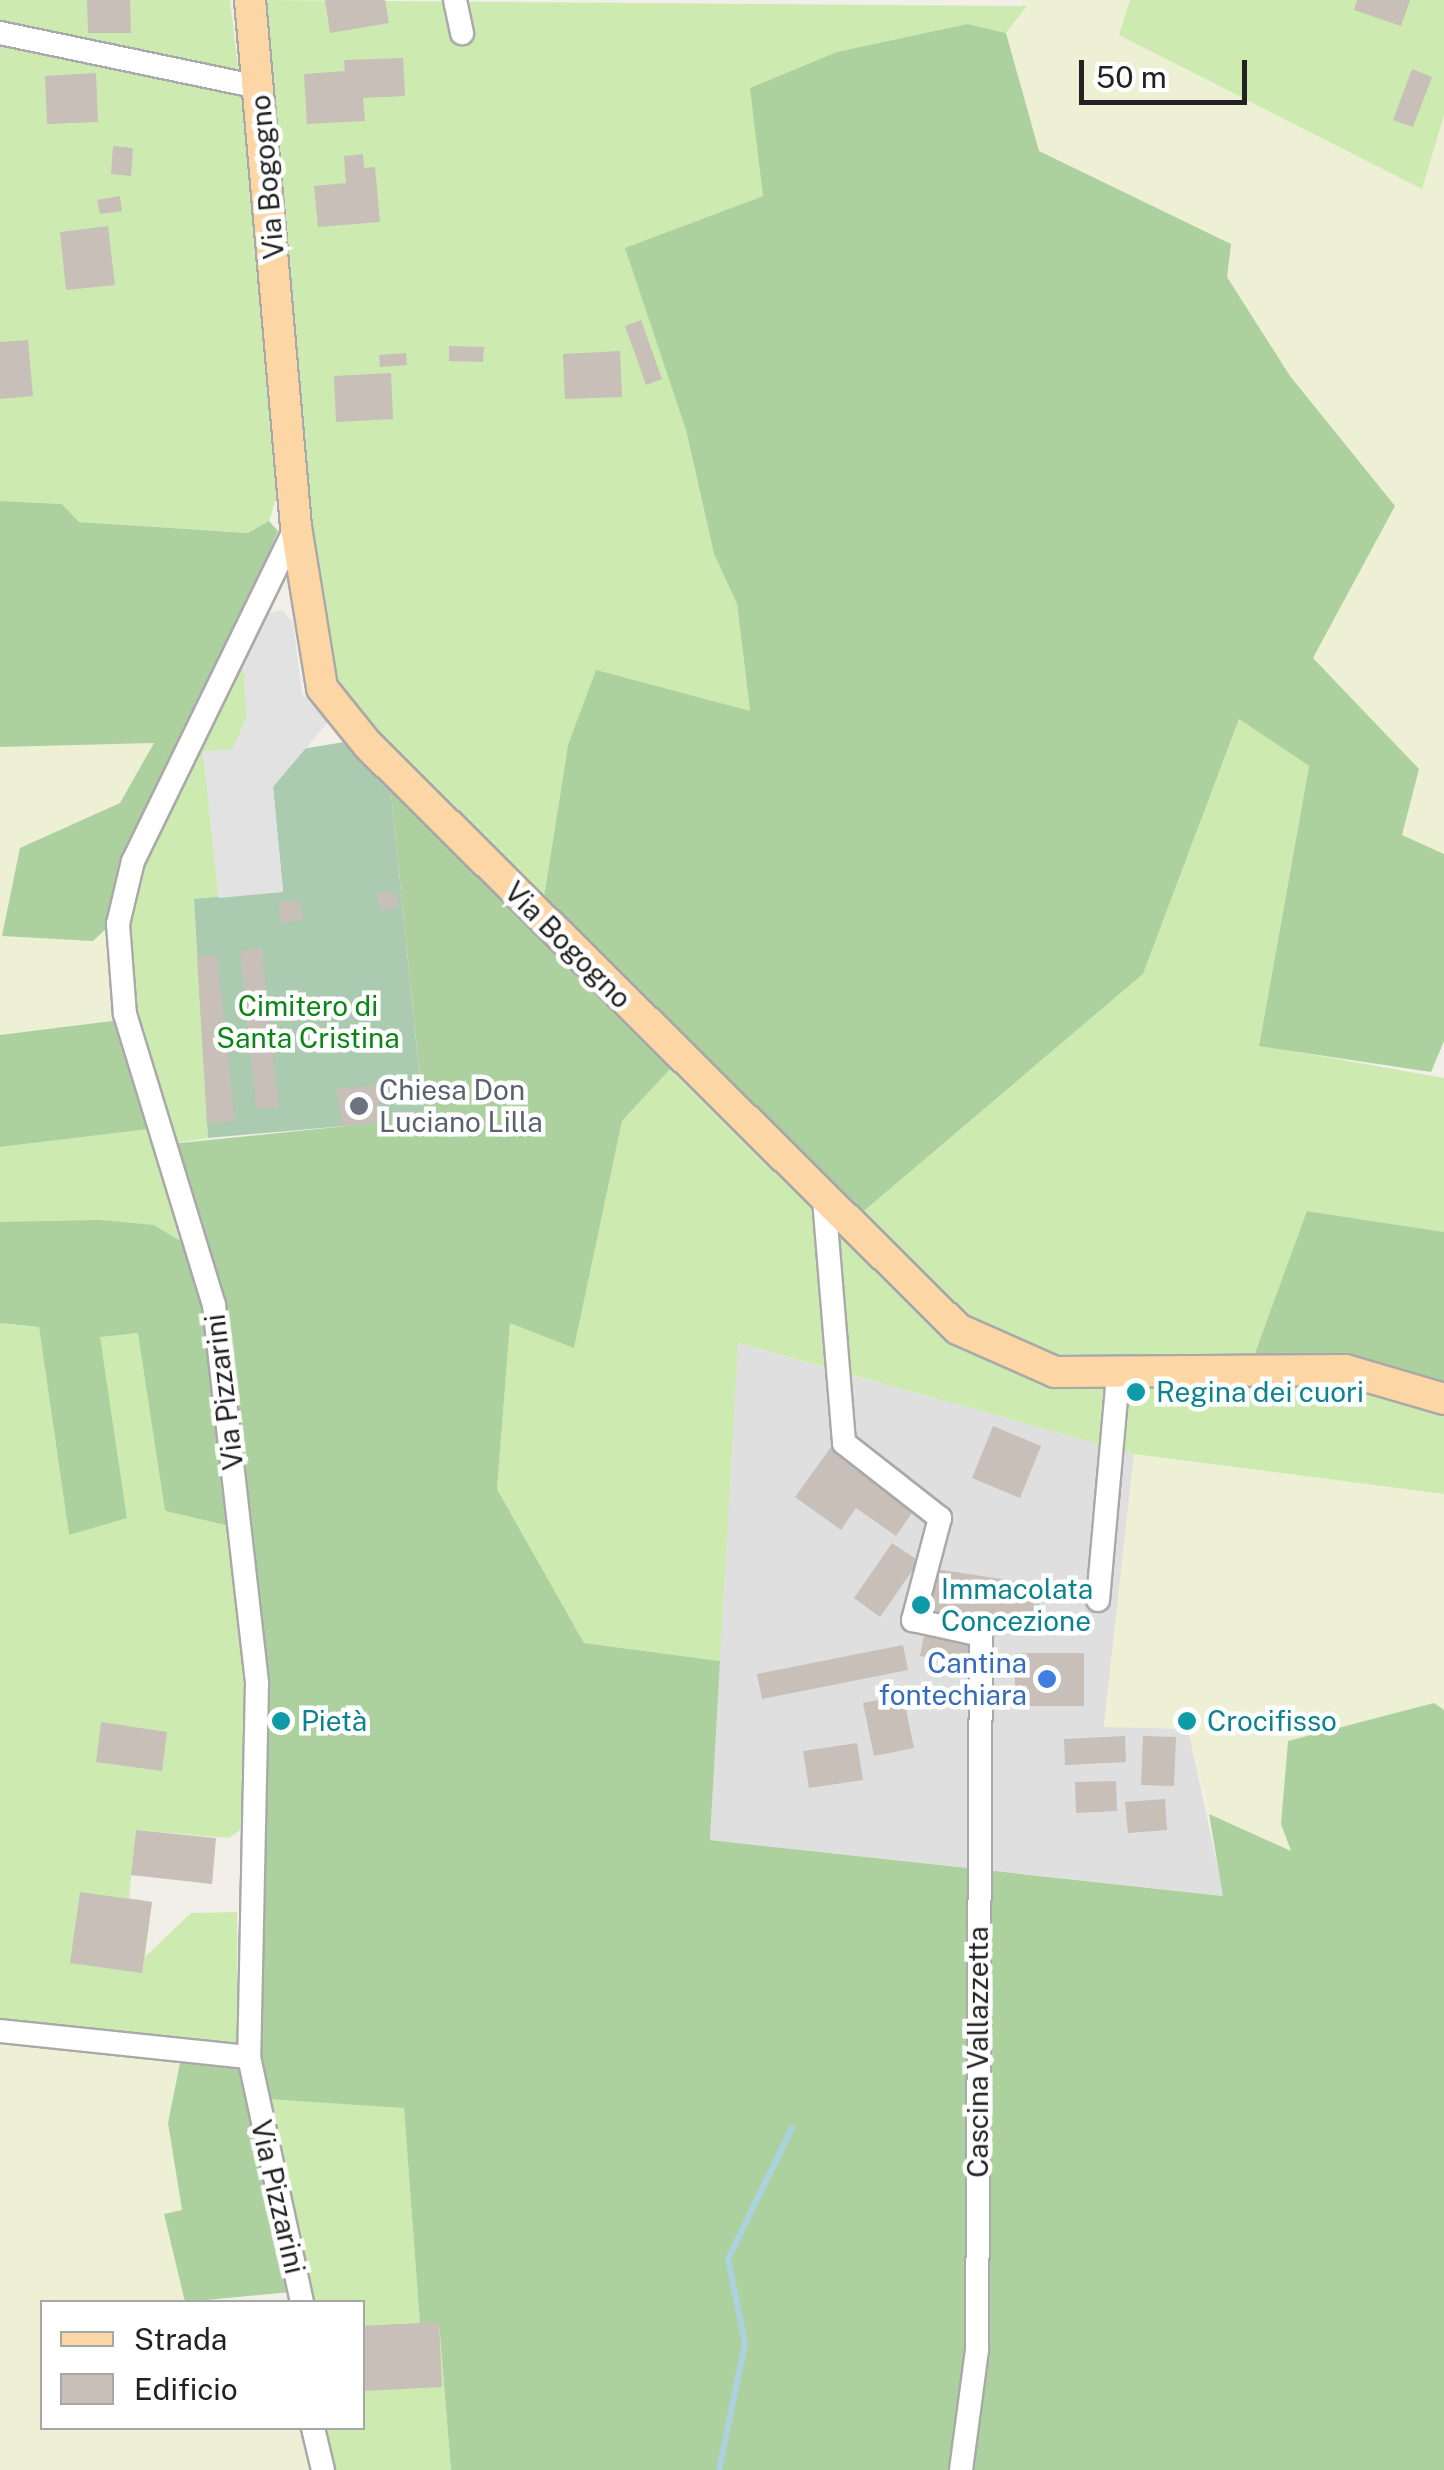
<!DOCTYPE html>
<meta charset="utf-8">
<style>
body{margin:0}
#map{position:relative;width:1444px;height:2470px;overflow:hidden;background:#f2efe9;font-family:"Public Sans",sans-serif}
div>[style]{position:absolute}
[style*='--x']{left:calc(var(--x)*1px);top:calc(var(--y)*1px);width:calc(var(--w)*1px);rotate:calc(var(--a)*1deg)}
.residential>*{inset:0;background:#e0dfdf}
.farmland>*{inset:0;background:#eef0d5}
.grass>*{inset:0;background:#cdebb0}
.forest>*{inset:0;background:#add19e}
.cemetery>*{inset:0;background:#aacbaf}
.parking>*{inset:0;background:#e2e2e2}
.stream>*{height:6px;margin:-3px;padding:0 3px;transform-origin:3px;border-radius:3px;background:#aad3df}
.building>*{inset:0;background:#c7bfb8}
.roads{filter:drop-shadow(2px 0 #a9a9a9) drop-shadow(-2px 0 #a9a9a9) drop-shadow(0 2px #a9a9a9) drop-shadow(0 -2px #a9a9a9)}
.minor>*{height:22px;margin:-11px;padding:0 11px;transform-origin:11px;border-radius:11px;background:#fff}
.major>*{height:30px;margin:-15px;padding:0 15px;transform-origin:15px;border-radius:15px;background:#fcd6a4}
.dots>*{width:28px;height:28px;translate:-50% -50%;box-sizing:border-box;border:5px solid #fff;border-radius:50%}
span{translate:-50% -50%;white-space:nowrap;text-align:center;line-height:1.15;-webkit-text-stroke:9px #fff;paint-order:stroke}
.street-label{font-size:28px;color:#222}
.park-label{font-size:28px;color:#0c8416}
.worship-label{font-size:28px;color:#5b616d}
.left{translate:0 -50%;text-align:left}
.culture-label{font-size:28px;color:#0d838f}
.shop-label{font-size:28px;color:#366cbe}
.right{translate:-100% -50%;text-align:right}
.legend{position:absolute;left:40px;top:2300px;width:325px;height:130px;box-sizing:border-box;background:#fff;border:2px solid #a7a7a7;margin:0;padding:12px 18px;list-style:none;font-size:30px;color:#222}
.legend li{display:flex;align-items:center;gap:20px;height:50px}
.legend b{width:50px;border:2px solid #a7a7a7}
.scale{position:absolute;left:1079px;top:60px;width:168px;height:45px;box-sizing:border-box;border:5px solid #222;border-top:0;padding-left:12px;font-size:30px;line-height:35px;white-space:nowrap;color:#222;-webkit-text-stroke:8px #fff;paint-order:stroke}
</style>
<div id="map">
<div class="residential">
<i style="clip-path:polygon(737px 1343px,1134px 1454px,1104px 1726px,1188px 1729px,1224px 1896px,710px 1840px)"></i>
</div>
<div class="farmland">
<i style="clip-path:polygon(1024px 0,1130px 0,1119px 34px,1421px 188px,1444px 115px,1444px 854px,1402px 835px,1418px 769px,1313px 658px,1290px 376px,1227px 277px,1230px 244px,1039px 151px,1006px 33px)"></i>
<i style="clip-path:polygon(155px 743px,120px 803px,20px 848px,113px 922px,120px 1020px,0 1035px,0 747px)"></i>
<i style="clip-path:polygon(1134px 1454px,1444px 1494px,1444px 1710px,1434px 1704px,1292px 1852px,1209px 1814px,1188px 1729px,1104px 1727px)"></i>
<i style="clip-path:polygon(0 2039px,181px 2058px,168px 2123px,182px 2210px,164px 2214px,185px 2302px,42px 2302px,42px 2428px,307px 2428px,317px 2470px,0 2470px)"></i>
</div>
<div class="grass">
<i style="clip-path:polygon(0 0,230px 0,261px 258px,277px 496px,269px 521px,248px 533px,79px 522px,62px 504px,0 501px)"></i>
<i style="clip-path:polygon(264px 0,1027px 6px,1006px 33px,968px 24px,763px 196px,626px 248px,686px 430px,714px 554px,737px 604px,750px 712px,568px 745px,544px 897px,389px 743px,343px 690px,319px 638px)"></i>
<i style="clip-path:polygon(1130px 0,1444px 0,1444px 115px,1422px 189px,1119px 35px)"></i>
<i style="clip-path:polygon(242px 650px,247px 716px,232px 751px,203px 751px,219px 898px,194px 900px,208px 1138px,170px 1144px,131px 1007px,126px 924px,139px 868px)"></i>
<i style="clip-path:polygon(1239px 719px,1309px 766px,1259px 1045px,1444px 1078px,1444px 1232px,1308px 1211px,1255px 1353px,1158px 1363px,1047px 1358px,962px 1319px,858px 1216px,1143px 974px)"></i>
<i style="clip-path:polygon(673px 1066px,864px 1257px,958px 1341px,1010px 1371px,1073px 1385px,1322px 1383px,1423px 1407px,1444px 1414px,1444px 1494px,1134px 1454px,738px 1343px,720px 1661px,584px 1643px,497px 1489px,510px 1322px,574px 1347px,622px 1121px)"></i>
<i style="clip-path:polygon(157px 1128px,187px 1245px,154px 1225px,0 1222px,0 1147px)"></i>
<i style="clip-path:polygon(0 1323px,39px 1327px,69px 1535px,127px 1517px,99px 1336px,139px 1333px,165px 1511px,234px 1527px,245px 1681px,243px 1828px,229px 1838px,136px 1830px,129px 1898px,152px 1902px,145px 1957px,191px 1913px,237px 1912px,238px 2047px,0 2022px)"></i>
<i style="clip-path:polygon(267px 2099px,404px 2107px,420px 2323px,439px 2322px,451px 2470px,329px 2470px,319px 2428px,362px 2428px,362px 2302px,311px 2302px)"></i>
</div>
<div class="forest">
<i style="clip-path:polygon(968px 24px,1006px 33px,1039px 151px,1231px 244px,1227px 277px,1290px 376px,1395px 506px,1313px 658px,1419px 769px,1402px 835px,1444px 854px,1444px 1041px,1431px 1072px,1259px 1046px,1309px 766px,1239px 719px,1143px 974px,858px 1216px,681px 1057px,544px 897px,568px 745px,596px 670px,750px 711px,737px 604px,714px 554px,686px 430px,625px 248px,763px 196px,750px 88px,837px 52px)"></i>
<i style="clip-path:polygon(0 501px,62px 504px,79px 522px,248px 533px,269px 521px,278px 531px,113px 922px,93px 941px,2px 936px,20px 848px,120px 803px,154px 743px,0 747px)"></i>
<i style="clip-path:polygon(389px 773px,673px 1066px,622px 1121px,574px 1348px,510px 1323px,497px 1489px,584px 1643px,720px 1661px,710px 1840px,1223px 1896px,1209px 1814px,1291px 1851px,1281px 1824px,1288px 1741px,1434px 1703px,1444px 1710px,1444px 2470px,451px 2470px,439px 2323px,420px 2324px,404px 2108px,267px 2099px,254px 2057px,258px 1847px,218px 1304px,170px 1144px,424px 1118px)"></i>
<i style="clip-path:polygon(120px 1020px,157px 1128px,0 1147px,0 1035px)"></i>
<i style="clip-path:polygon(1307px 1211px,1444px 1232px,1444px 1390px,1348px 1356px,1255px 1353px)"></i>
<i style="clip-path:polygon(100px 1220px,154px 1225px,187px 1245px,204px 1285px,234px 1527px,165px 1511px,138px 1333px,100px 1337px,127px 1518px,69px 1535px,39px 1327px,0 1323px,0 1222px)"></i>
<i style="clip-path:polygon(181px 2058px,240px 2066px,291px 2292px,185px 2302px,164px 2214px,182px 2210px,168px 2123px)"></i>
</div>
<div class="cemetery">
<i style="clip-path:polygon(350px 741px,389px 773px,424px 1119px,208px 1138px,194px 899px,283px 891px,273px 787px,302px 749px)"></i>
</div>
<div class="parking">
<i style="clip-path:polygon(282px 610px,293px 622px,302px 694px,328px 722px,273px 787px,283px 892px,219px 898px,203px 751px,232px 750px,247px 716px,242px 650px,262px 615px)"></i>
</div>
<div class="stream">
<i style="--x:719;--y:2470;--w:130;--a:-78.4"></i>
<i style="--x:745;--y:2343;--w:86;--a:-101.4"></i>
<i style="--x:728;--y:2259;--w:146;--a:-64"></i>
</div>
<div class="building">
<i style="clip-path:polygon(87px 0,130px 0,131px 33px,88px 33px)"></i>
<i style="clip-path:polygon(325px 0,385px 0,389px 23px,330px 33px)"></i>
<i style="clip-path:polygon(1357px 0,1410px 0,1401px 26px,1354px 10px)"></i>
<i style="clip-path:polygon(403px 58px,405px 96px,363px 98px,365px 121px,307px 124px,304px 74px,345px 71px,344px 60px)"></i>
<i style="clip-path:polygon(1412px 69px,1432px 77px,1413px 127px,1393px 120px)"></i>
<i style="clip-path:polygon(96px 73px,98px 122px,47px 124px,45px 76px)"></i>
<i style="clip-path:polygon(113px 146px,133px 148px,131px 176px,111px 174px)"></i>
<i style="clip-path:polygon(363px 154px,364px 168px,375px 167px,380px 222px,318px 227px,314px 186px,346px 183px,344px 156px)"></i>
<i style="clip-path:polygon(120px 196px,122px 211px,100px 214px,97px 200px)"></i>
<i style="clip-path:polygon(108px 226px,115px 285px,66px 290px,60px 232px)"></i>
<i style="clip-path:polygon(641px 320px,662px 379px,646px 385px,625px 326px)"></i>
<i style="clip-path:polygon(28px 340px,33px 396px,0 399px,0 342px)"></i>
<i style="clip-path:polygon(449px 346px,484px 347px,483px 362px,449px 361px)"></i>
<i style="clip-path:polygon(620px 351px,622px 397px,565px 399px,563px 354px)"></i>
<i style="clip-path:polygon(406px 353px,407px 365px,380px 367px,379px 355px)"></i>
<i style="clip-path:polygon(391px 373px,393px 419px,336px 422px,334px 376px)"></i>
<i style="clip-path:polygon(396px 892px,398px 907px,380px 910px,377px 894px)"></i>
<i style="clip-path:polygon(300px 900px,303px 920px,281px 923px,278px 903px)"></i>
<i style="clip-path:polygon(262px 949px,277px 1094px,278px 1108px,256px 1108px,240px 951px)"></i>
<i style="clip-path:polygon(217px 955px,235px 1121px,207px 1123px,197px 956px)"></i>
<i style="clip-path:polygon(377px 1085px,381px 1122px,342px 1126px,337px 1089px)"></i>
<i style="clip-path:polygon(993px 1426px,1041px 1446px,1020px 1498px,972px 1478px)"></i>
<i style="clip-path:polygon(831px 1447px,916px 1507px,896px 1536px,856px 1508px,841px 1530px,795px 1497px)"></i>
<i style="clip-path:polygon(892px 1543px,919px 1561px,880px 1617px,854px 1598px)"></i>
<i style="clip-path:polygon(935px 1569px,1042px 1585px,1035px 1632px,928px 1617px)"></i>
<i style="clip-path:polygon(924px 1636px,973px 1645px,970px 1665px,920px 1656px)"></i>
<i style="clip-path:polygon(903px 1645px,908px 1670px,762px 1699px,757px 1674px)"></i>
<i style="clip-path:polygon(1015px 1653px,1084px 1653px,1084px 1706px,1015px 1706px)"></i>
<i style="clip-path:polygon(903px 1695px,914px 1748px,874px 1756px,863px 1703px)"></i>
<i style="clip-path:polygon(101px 1722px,167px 1732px,162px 1771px,96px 1762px)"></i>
<i style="clip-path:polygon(1125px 1736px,1126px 1762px,1065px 1765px,1064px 1739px)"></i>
<i style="clip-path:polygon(1143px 1736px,1176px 1737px,1174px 1786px,1141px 1785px)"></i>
<i style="clip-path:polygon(857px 1743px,863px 1780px,809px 1788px,803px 1751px)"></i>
<i style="clip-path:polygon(1116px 1781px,1117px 1811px,1076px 1813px,1075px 1782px)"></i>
<i style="clip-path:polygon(1165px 1799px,1167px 1830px,1128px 1833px,1125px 1802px)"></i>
<i style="clip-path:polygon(136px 1830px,216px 1838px,212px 1884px,131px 1875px)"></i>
<i style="clip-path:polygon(80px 1892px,152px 1902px,142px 1973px,70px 1963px)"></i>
<i style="clip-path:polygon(439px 2322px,442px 2387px,362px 2391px,362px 2326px)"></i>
</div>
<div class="roads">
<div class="minor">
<i style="--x:455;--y:0;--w:34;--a:78"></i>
<i style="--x:0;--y:33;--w:265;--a:11.8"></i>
<i style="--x:296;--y:527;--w:372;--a:116"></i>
<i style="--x:133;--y:861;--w:65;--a:103.4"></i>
<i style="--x:118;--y:924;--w:90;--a:85.6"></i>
<i style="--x:125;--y:1014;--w:304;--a:73"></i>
<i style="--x:214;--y:1305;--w:380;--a:83.5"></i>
<i style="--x:257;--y:1683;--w:374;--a:91.2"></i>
<i style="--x:249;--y:2057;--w:251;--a:77.8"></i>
<i style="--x:824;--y:1199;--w:245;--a:85.3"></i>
<i style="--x:844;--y:1443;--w:122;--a:38"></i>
<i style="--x:940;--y:1518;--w:106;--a:104.8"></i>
<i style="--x:913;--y:1620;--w:70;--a:12.4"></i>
<i style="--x:981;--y:1635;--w:715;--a:90.32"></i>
<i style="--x:977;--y:2350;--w:121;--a:97.6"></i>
<i style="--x:1098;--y:1600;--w:226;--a:-84.9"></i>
<i style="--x:0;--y:2031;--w:250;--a:6"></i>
<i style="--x:313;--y:2428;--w:43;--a:76.6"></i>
</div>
<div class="major">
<i style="--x:250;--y:0;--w:529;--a:85.01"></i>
<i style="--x:296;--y:527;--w:163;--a:80.8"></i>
<i style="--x:322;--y:688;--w:73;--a:51.1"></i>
<i style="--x:368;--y:745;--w:830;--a:44.71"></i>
<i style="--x:958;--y:1329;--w:106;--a:23.9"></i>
<i style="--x:1055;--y:1372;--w:290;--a:-0.4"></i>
<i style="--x:1345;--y:1370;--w:103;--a:16.3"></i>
</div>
</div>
<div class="dots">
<i style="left:359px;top:1106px;background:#6b7280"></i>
<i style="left:1136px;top:1392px;background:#0f9aa8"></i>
<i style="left:921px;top:1605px;background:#0f9aa8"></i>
<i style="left:1047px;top:1679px;background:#3f7fe0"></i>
<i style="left:281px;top:1721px;background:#0f9aa8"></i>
<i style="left:1187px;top:1721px;background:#0f9aa8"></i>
</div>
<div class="street-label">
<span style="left:267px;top:177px;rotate:-95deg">Via Bogogno</span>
<span style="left:568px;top:945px;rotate:45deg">Via Bogogno</span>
<span style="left:224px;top:1392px;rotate:-97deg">Via Pizzarini</span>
<span style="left:978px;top:2052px;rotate:-90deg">Cascina Vallazzetta</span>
<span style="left:278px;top:2197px;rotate:77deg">Via Pizzarini</span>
</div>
<div class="park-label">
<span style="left:308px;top:1022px">Cimitero di<br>Santa Cristina</span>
</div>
<div class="worship-label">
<span class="left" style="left:379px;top:1106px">Chiesa Don<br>Luciano Lilla</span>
</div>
<div class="culture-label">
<span class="left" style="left:1156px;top:1392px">Regina dei cuori</span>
<span class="left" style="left:941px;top:1605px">Immacolata<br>Concezione</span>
<span class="left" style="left:301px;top:1721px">Pietà</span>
<span class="left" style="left:1207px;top:1721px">Crocifisso</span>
</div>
<div class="shop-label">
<span class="right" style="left:1027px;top:1679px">Cantina<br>fontechiara</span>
</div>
<ul class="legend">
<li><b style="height:12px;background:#fcd6a4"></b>Strada</li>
<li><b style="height:28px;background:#c7bfb8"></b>Edificio</li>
</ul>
<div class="scale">50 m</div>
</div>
